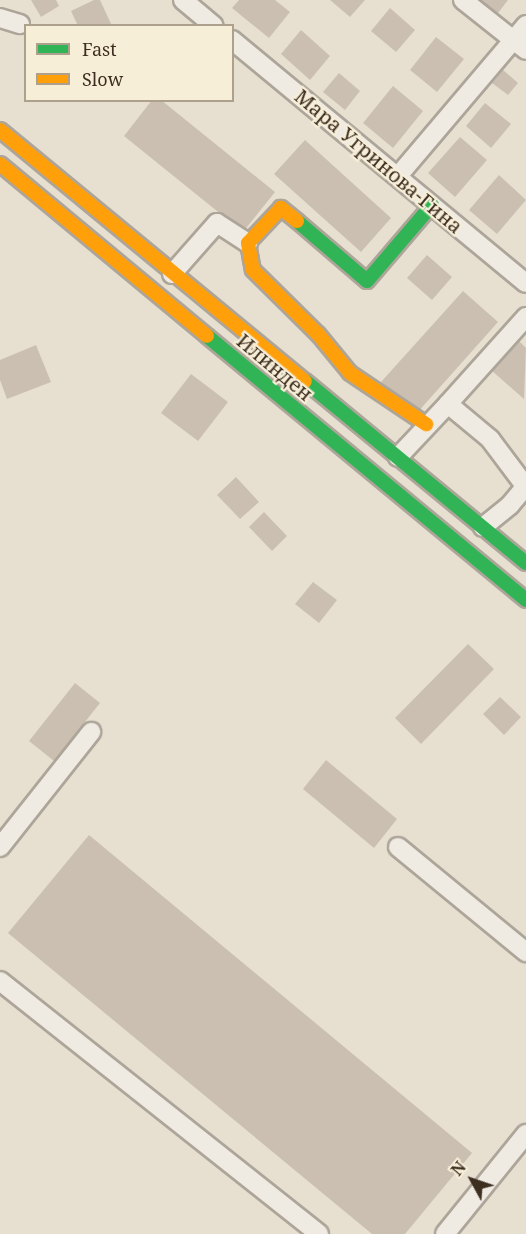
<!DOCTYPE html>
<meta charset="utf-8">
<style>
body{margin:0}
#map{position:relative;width:526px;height:1234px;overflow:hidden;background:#e7e0d1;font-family:"Noto Serif",serif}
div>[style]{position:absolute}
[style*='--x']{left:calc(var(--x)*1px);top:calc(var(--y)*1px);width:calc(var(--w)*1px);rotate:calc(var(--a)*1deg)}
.building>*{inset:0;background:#cbbfb2}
.roads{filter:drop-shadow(2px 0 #ada599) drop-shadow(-2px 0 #ada599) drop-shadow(0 2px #ada599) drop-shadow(0 -2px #ada599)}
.street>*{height:18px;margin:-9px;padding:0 9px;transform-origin:9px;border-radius:9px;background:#efebe3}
.fast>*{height:14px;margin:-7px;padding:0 7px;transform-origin:7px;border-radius:7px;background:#30b455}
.slow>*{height:14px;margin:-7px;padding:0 7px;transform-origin:7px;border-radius:7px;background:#ff9f0a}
span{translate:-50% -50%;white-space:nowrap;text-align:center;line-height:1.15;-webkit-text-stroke:4.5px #f7eed8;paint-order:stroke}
.street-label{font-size:20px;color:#3d2e20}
.legend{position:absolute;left:24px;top:24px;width:210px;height:78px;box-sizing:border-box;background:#f7eed8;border:2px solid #ada18e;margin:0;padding:8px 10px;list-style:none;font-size:18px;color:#3d2e20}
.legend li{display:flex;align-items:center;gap:12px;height:30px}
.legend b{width:30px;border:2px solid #ada18e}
.north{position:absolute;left:442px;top:1150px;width:60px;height:60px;-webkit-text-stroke:4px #f7eed8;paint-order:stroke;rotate:310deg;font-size:16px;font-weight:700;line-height:24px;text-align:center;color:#3d2e20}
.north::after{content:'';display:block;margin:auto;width:21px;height:27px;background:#3d2e20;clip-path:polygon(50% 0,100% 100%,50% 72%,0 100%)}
</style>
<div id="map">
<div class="building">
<i style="clip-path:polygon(31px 0,56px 0,59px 6px,41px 17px)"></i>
<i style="clip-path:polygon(94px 0,100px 0,112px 26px,78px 26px,71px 11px)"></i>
<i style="clip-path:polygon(239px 0,275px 0,290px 12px,269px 38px,232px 8px)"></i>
<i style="clip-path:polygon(330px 0,365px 0,350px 17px)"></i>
<i style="clip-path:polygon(475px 0,508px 0,495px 17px)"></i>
<i style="clip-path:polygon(390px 8px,415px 30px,396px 52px,371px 31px)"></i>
<i style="clip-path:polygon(301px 30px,330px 56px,310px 80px,281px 54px)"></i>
<i style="clip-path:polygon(436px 37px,464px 59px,437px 92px,410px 70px)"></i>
<i style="clip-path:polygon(503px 70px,518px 83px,508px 95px,492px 83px)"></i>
<i style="clip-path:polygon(339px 73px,360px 91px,345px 110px,323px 92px)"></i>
<i style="clip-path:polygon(393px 86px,423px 111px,393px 148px,363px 123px)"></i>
<i style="clip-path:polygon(152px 100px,161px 100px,275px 192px,243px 232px,124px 136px)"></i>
<i style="clip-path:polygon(485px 103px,511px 124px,491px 148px,466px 126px)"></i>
<i style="clip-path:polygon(460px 137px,487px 160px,455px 197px,428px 173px)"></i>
<i style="clip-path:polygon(305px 140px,391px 218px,361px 252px,274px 174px)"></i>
<i style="clip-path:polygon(499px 175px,526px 200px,497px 234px,469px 210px)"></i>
<i style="clip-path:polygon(427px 255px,452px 277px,432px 300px,407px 278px)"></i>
<i style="clip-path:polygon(463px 291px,498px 322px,416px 414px,381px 382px)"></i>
<i style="clip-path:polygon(518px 340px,526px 348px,524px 399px,491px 370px)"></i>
<i style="clip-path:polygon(36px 345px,51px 382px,7px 399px,0 380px,0 360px)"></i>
<i style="clip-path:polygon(191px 374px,228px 402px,198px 441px,161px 413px)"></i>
<i style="clip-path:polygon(236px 477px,259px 502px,240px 519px,217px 495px)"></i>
<i style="clip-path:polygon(264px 512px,287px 536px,272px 551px,249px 527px)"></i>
<i style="clip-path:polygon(313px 582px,337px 600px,319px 623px,295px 604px)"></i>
<i style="clip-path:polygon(468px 644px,494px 669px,421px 744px,395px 718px)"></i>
<i style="clip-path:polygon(75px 683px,100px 703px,54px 761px,29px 741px)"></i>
<i style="clip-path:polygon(500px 697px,521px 717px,504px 735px,483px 714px)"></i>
<i style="clip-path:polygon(326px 760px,397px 819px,374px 848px,303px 789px)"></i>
<i style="clip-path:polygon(89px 835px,472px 1153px,405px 1234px,372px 1234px,8px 933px)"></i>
</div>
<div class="roads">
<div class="street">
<i style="--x:183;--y:0;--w:40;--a:40"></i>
<i style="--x:463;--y:0;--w:80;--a:38.4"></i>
<i style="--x:0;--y:18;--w:21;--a:17"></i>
<i style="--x:232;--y:40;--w:381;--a:39.6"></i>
<i style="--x:398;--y:176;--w:198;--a:-49.7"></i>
<i style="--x:172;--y:274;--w:68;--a:-48.6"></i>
<i style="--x:217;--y:223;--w:37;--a:33"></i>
<i style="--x:526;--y:317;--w:117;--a:131.9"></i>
<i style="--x:448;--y:404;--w:55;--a:39.8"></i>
<i style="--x:490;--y:439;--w:60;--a:53.1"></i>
<i style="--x:398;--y:457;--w:73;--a:-46.7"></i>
<i style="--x:483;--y:527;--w:35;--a:-39"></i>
<i style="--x:510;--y:505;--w:25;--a:-50"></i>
<i style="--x:0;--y:847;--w:147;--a:-51.6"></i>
<i style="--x:398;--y:847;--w:166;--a:39.4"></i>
<i style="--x:0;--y:981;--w:407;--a:38.4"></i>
<i style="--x:445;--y:1234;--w:129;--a:-51"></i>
</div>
<div class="fast">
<i style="--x:297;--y:221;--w:92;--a:40.6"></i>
<i style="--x:367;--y:281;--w:100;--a:-49.5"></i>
<i style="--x:207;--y:336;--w:414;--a:39.6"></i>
<i style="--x:305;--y:381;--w:286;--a:39.5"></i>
</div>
<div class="slow">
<i style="--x:0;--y:130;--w:395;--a:39.5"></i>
<i style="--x:0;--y:164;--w:269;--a:39.7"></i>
<i style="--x:297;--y:221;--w:21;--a:-141"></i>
<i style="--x:281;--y:208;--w:48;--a:133.3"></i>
<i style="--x:248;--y:243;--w:27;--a:80"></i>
<i style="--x:253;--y:270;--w:91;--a:44.6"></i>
<i style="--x:318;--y:334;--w:50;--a:50.6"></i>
<i style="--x:350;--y:373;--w:92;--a:33.9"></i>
</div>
</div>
<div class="street-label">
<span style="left:379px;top:161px;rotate:40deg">Мара Угринова-Гина</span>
<span style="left:275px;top:367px;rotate:40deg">Илинден</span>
</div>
<ul class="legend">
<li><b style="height:8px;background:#30b455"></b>Fast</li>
<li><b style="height:8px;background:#ff9f0a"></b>Slow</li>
</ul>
<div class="north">N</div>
</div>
